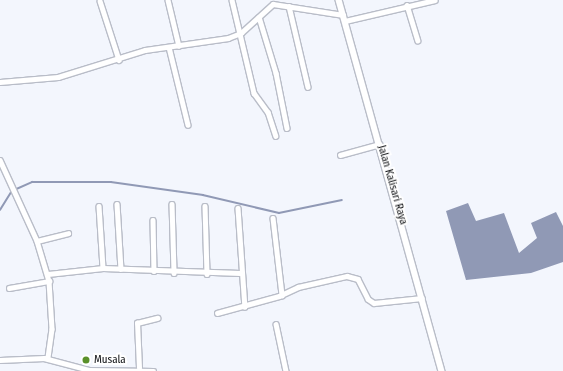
<!DOCTYPE html>
<style>
body{margin:0}
#map{position:relative;width:563px;height:371px;overflow:hidden;background:#f3f6fd;font-family:"Fira Sans Condensed",sans-serif}
div>[style]{position:absolute}
[style*='--x']{left:calc(var(--x)*1px);top:calc(var(--y)*1px);width:calc(var(--w)*1px);rotate:calc(var(--a)*1deg)}
.water>*{inset:0;background:#9099b5}
.stream>*{height:1.5px;margin:-0.75px;padding:0 0.75px;transform-origin:0.75px;border-radius:0.75px;background:#9099b5}
.roads{filter:drop-shadow(1px 0 #b9bdc8) drop-shadow(-1px 0 #b9bdc8) drop-shadow(0 1px #b9bdc8) drop-shadow(0 -1px #b9bdc8)}
.minor>*{height:4.5px;margin:-2.25px;padding:0 2.25px;transform-origin:2.25px;border-radius:2.25px;background:#fff}
.tertiary>*{height:5.5px;margin:-2.75px;padding:0 2.75px;transform-origin:2.75px;border-radius:2.75px;background:#fff}
.dots>*{width:11px;height:11px;translate:-50% -50%;box-sizing:border-box;border:2px solid #fff;border-radius:50%}
span{translate:-50% -50%;white-space:nowrap;text-align:center;line-height:1.15;-webkit-text-stroke:4px #fff;paint-order:stroke}
.street-label{font-size:11px;color:#0b0d10}
.poi-label{font-size:11px;color:#0b0d10}
.left{translate:0 -50%;text-align:left}
</style>
<div id="map">
<div class="water">
<i style="clip-path:polygon(468px 203px,476px 221px,504px 213px,519px 253px,537px 238px,531px 223px,556px 212px,563px 226px,563px 262px,531px 273px,466px 280px,446px 211px)"></i>
</div>
<div class="stream">
<i style="--x:0;--y:210;--w:22;--a:-58"></i>
<i style="--x:12;--y:191;--w:22;--a:-24"></i>
<i style="--x:32;--y:182;--w:79;--a:0"></i>
<i style="--x:111;--y:182;--w:93;--a:8"></i>
<i style="--x:203;--y:195;--w:78;--a:13.3"></i>
<i style="--x:279;--y:213;--w:64;--a:-11.7"></i>
</div>
<div class="roads">
<div class="minor">
<i style="--x:168;--y:0;--w:47;--a:76.6"></i>
<i style="--x:232;--y:0;--w:96;--a:76.7"></i>
<i style="--x:254;--y:93;--w:24;--a:54"></i>
<i style="--x:268;--y:112;--w:25;--a:72"></i>
<i style="--x:100;--y:1;--w:62;--a:72.1"></i>
<i style="--x:407;--y:5;--w:37;--a:73"></i>
<i style="--x:289;--y:6;--w:83;--a:76.8"></i>
<i style="--x:259;--y:17;--w:59;--a:73.1"></i>
<i style="--x:276;--y:73;--w:56;--a:78.7"></i>
<i style="--x:345;--y:21;--w:92;--a:-13.1"></i>
<i style="--x:169;--y:47;--w:80;--a:76.3"></i>
<i style="--x:0;--y:82;--w:58;--a:-4.9"></i>
<i style="--x:58;--y:77;--w:91;--a:-17.2"></i>
<i style="--x:145;--y:50;--w:84;--a:-8.2"></i>
<i style="--x:228;--y:38;--w:14;--a:-21"></i>
<i style="--x:241;--y:33;--w:43;--a:-42.2"></i>
<i style="--x:273;--y:4;--w:71;--a:8.9"></i>
<i style="--x:340;--y:155;--w:41;--a:-15.4"></i>
<i style="--x:0;--y:160;--w:89;--a:65.4"></i>
<i style="--x:37;--y:241;--w:42;--a:73.3"></i>
<i style="--x:49;--y:281;--w:48;--a:86.4"></i>
<i style="--x:52;--y:329;--w:30;--a:98"></i>
<i style="--x:117;--y:204;--w:65;--a:86.5"></i>
<i style="--x:172;--y:204;--w:69;--a:88.3"></i>
<i style="--x:99;--y:206;--w:62;--a:86.3"></i>
<i style="--x:205;--y:206;--w:68;--a:88.3"></i>
<i style="--x:238;--y:208;--w:99;--a:86"></i>
<i style="--x:273;--y:218;--w:78;--a:83.3"></i>
<i style="--x:153;--y:220;--w:51;--a:88.9"></i>
<i style="--x:37;--y:241;--w:32;--a:-14"></i>
<i style="--x:48;--y:274;--w:55;--a:-6.2"></i>
<i style="--x:103;--y:268;--w:137;--a:2.1"></i>
<i style="--x:9;--y:288;--w:41;--a:-9.9"></i>
<i style="--x:217;--y:313;--w:64;--a:-15.3"></i>
<i style="--x:279;--y:296;--w:21;--a:-25"></i>
<i style="--x:298;--y:287;--w:50;--a:-12.7"></i>
<i style="--x:347;--y:276;--w:11;--a:15"></i>
<i style="--x:358;--y:279;--w:22;--a:63"></i>
<i style="--x:368;--y:299;--w:7;--a:34"></i>
<i style="--x:374;--y:303;--w:48;--a:-5.9"></i>
<i style="--x:276;--y:324;--w:48;--a:78"></i>
<i style="--x:0;--y:360;--w:44;--a:-2.6"></i>
<i style="--x:44;--y:358;--w:47;--a:14.9"></i>
<i style="--x:89;--y:370;--w:64;--a:0.9"></i>
<i style="--x:139;--y:368;--w:45;--a:-92.5"></i>
<i style="--x:137;--y:323;--w:21;--a:-14"></i>
</div>
<div class="tertiary">
<i style="--x:339;--y:0;--w:385;--a:74.5"></i>
</div>
</div>
<div class="dots">
<i style="left:86px;top:360px;background:#5a902a"></i>
</div>
<div class="street-label">
<span style="left:392px;top:185px;rotate:74deg">Jalan Kalisari Raya</span>
</div>
<div class="poi-label">
<span class="left" style="left:94px;top:360px">Musala</span>
</div>
</div>
